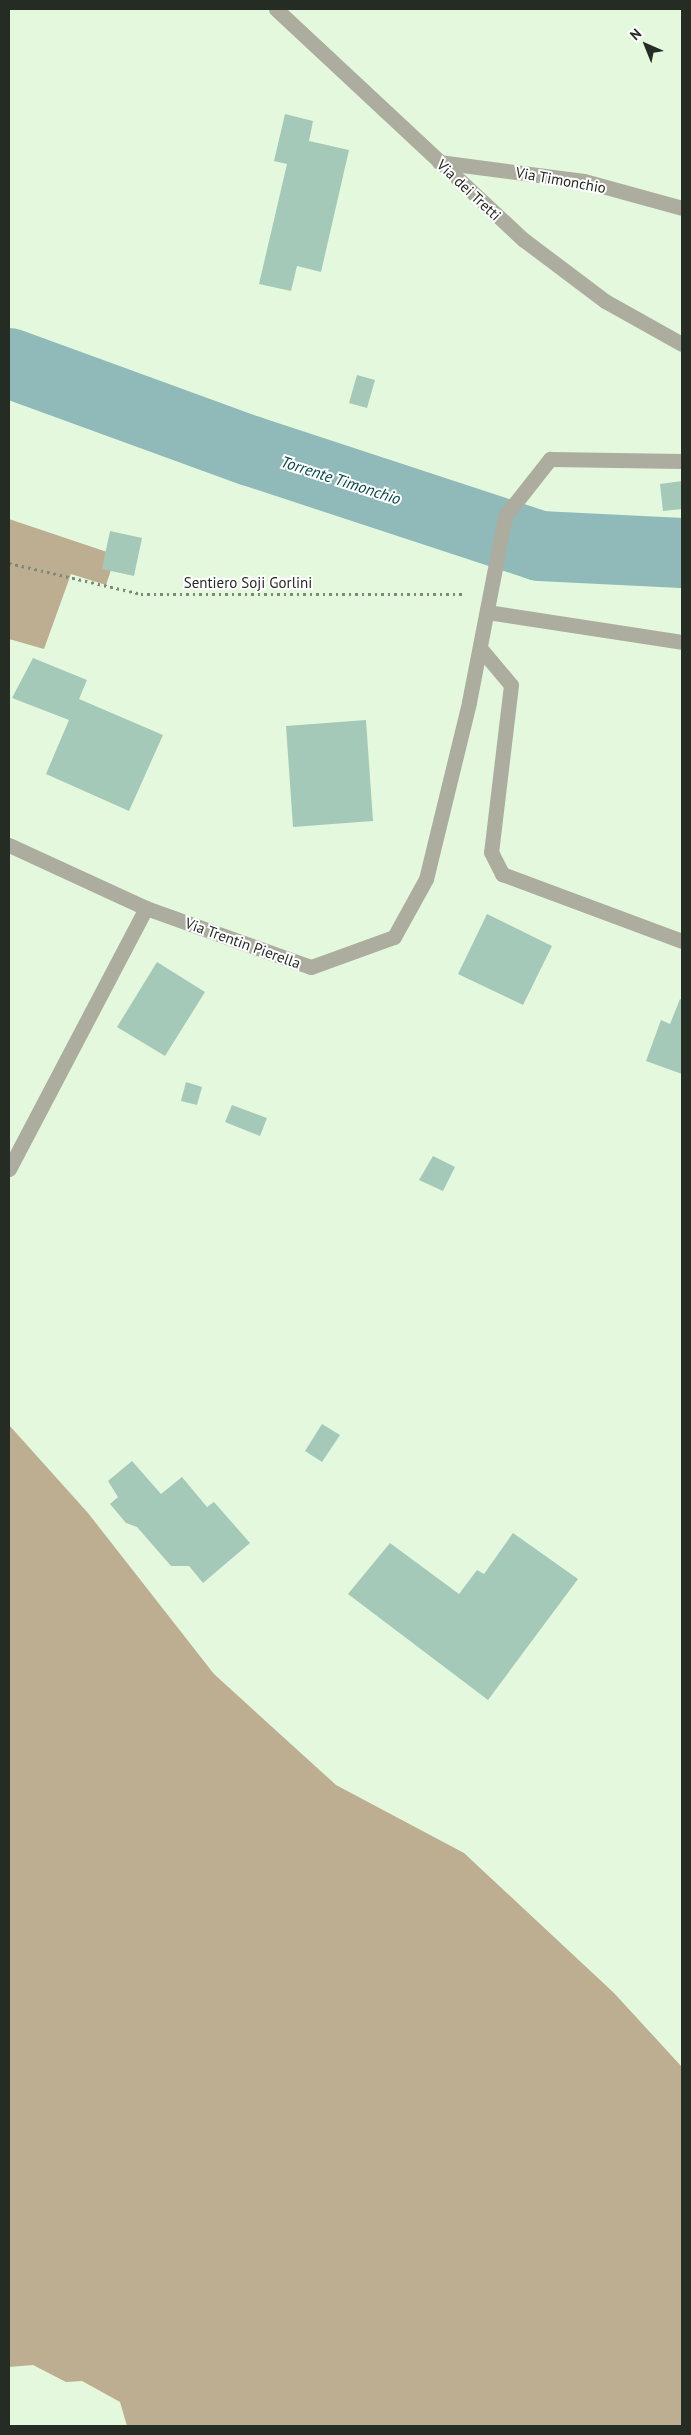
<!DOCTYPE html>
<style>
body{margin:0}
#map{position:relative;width:691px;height:2435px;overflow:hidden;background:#e4f8de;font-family:"PT Sans",sans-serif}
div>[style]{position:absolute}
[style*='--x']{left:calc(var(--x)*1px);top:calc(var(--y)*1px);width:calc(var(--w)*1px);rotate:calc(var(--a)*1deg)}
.forest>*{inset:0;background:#beae91}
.river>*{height:70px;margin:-35px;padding:0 35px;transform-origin:35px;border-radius:35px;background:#90baba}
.building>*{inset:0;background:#a4c9b9}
.path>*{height:3px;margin-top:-1.5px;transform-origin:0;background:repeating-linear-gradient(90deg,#7d8a79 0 2.5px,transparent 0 6.5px)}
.minor>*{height:15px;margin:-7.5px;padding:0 7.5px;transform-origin:7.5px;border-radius:7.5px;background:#acad9f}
span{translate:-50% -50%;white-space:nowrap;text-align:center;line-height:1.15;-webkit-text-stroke:4px #fff;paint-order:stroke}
.street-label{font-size:15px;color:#252c23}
.water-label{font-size:16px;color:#044647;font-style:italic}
.frame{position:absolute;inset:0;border:10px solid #252c23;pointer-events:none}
.north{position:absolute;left:621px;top:20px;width:50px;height:50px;-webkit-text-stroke:4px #fff;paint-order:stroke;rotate:316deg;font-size:14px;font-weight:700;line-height:20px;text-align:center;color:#252c23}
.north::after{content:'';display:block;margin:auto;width:18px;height:22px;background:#252c23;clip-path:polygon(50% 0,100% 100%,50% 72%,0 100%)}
</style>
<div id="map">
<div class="forest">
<i style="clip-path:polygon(9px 519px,116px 555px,106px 585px,71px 574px,44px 649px,9px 639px)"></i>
<i style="clip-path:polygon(9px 1425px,88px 1513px,214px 1674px,336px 1785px,464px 1853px,614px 1993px,682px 2067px,682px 2426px,127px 2426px,120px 2402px,82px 2381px,66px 2382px,33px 2365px,9px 2367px)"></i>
</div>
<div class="river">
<i style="--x:9;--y:363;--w:258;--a:20"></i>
<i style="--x:251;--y:451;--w:304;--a:18.2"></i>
<i style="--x:540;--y:546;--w:142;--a:2.8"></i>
</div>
<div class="building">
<i style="clip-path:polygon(285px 114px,313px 121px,309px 141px,349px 150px,321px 272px,297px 266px,291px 291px,259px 284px,287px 164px,274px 161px)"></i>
<i style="clip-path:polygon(357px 375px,375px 380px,367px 408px,349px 403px)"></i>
<i style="clip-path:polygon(682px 481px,682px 509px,663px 511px,660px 484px)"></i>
<i style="clip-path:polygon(110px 531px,142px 538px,134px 576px,102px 569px)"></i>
<i style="clip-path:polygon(33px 658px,87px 680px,79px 699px,163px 735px,129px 811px,46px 774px,69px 720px,12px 698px)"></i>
<i style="clip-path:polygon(366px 720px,373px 821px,293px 827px,286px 726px)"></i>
<i style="clip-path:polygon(487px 914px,552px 946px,523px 1005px,458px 974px)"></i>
<i style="clip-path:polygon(157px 962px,205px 992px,165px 1056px,117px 1027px)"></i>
<i style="clip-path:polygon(680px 999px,682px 1000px,682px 1074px,646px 1061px,661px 1020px,670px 1024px)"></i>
<i style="clip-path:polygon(186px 1082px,202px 1087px,197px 1105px,181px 1101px)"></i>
<i style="clip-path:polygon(232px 1105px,267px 1118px,260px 1136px,225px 1122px)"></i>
<i style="clip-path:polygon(433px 1156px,455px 1167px,443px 1191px,419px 1180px)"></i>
<i style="clip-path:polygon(322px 1424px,340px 1435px,322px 1462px,305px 1451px)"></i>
<i style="clip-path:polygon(132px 1461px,161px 1494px,182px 1477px,207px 1507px,214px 1502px,250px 1543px,203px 1583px,189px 1566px,171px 1566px,137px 1527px,126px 1523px,110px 1504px,118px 1497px,108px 1481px)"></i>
<i style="clip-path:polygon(513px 1533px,578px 1579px,488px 1700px,348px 1594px,390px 1543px,459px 1594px,477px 1570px,484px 1574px)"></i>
</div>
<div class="path">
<i style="--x:9;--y:563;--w:136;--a:13.2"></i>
<i style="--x:141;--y:594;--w:321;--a:0"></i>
</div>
<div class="minor">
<i style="--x:276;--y:9;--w:339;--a:43"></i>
<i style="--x:524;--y:240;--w:101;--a:37"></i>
<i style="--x:605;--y:301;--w:88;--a:29.2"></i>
<i style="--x:439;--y:162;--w:146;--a:7.5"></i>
<i style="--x:584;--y:181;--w:102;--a:15.4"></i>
<i style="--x:487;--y:612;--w:197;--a:8.7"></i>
<i style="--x:480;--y:648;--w:48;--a:50"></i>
<i style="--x:511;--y:685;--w:168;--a:96.8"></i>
<i style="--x:491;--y:852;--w:25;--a:63"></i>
<i style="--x:502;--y:874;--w:192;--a:20.4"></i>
<i style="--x:9;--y:845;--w:151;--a:24.7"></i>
<i style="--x:146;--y:908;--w:175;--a:19.7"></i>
<i style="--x:311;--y:967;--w:88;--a:-19.9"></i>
<i style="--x:394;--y:937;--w:66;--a:-61.1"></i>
<i style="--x:426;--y:879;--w:182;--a:-76.3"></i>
<i style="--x:469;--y:702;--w:189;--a:-79"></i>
<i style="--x:505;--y:516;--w:73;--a:-51.7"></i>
<i style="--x:550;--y:459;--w:132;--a:0.9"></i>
<i style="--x:9;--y:1169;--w:295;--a:-62.3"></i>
</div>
<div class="street-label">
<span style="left:561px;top:180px;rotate:10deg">Via Timonchio</span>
<span style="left:469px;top:190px;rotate:43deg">Via dei Tretti</span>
<span style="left:248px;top:583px">Sentiero Soji Gorlini</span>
<span style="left:243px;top:943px;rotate:20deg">Via Trentin Pierella</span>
</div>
<div class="water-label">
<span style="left:341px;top:480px;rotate:18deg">Torrente Timonchio</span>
</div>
<div class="frame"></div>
<div class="north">N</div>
</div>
